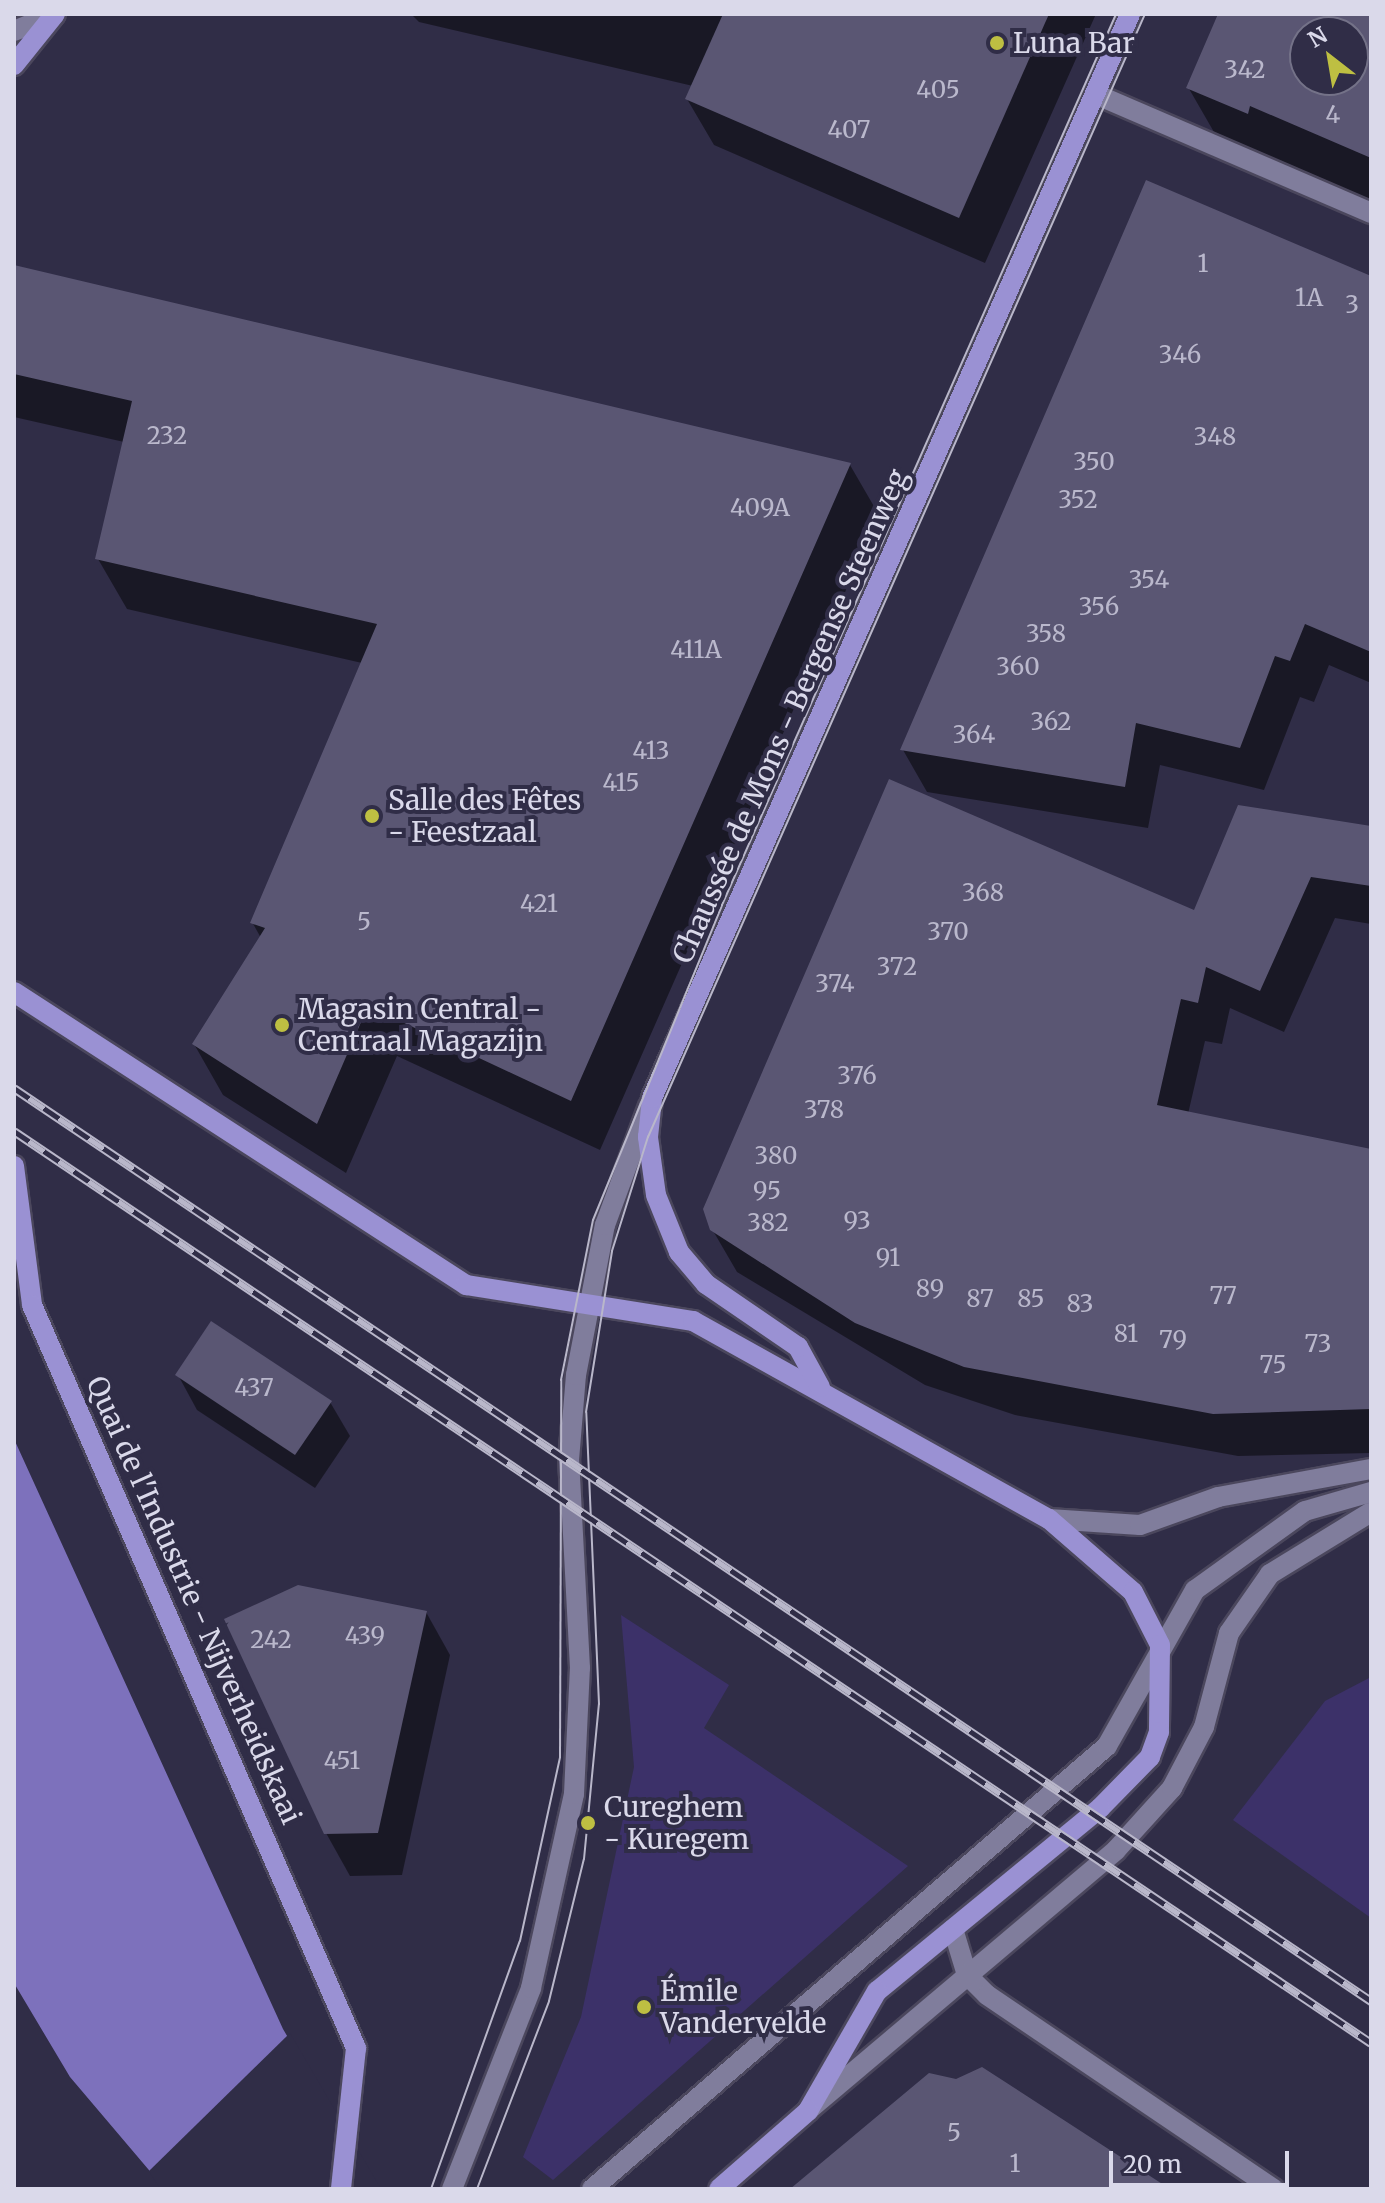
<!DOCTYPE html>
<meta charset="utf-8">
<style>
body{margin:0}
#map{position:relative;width:1385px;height:2203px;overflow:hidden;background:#302d47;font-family:Merriweather,serif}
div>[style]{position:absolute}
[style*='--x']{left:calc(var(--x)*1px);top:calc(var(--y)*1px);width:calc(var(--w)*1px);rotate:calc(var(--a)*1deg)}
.green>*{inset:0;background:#3c3169}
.water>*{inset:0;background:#7d71bc}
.pier>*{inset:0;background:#302d47}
.shadow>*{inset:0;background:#0007}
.building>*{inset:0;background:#5a5673}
.roads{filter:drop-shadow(2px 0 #4b475d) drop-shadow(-2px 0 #4b475d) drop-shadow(0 2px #4b475d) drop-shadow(0 -2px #4b475d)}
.minor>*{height:20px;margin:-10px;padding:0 10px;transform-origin:10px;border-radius:10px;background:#807d9c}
.major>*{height:20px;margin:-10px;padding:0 10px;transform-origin:10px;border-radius:10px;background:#9a91d3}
.tram>*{height:2px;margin:-1px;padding:0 1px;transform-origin:1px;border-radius:1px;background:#b9b7ca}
.rail>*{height:9px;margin-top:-4.5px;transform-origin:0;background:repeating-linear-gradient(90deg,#302d47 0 18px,#b9b7ca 0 36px);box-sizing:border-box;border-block:2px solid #b9b7ca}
.dots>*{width:22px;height:22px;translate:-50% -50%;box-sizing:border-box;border:4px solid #302d47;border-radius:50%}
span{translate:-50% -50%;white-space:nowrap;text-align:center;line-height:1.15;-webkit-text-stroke:8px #302d47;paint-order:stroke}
.number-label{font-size:24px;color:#bab8cc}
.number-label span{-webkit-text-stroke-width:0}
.poi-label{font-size:28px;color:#dad9ea}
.left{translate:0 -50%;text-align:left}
.street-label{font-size:28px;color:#dad9ea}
.frame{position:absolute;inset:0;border:16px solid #dad9ea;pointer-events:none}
.north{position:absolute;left:1289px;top:16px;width:80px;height:80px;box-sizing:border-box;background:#302d47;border:2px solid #747288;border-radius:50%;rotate:329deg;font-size:22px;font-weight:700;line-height:32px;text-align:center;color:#dad9ea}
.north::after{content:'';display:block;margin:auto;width:28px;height:36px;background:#bebf42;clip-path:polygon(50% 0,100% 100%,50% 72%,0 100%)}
.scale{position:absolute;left:1109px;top:2151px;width:180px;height:36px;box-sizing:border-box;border:4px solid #dad9ea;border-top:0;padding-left:10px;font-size:24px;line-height:28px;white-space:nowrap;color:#dad9ea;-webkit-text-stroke:6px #302d47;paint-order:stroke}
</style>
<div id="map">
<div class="green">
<i style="clip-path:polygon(621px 1615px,729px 1685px,704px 1728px,908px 1866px,553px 2180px,523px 2157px,581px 2017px,634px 1767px)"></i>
<i style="clip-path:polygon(1371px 1677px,1371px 1918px,1233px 1820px,1325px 1701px)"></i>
</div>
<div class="water">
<i style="clip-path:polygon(14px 1439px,283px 2029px,377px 2189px,165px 2189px,70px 2077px,14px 1983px)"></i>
</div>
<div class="pier">
<i style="clip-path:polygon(290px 2033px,381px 2189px,160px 2189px,149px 2171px)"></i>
</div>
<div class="shadow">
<i style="clip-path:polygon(411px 14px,1096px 14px,985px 263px,714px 145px,687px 99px,693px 86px,419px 22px)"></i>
<i style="clip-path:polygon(evenodd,1219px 14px,1371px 14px,1371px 201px,1222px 146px,1188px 87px,1219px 14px,1305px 32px,1353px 32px,1353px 80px,1305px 80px,1305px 32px)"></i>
<i style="clip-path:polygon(14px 268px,850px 465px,879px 515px,600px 1150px,397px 1056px,346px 1173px,223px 1095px,194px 1044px,261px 938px,252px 922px,362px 663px,127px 609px,98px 559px,124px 442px,14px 417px)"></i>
<i style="clip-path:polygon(1371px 278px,1371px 683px,1329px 665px,1314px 702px,1300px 697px,1264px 790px,1160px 765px,1148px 828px,927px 792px,903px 750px)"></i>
<i style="clip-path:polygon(1371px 828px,1371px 924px,1335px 918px,1284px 1032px,1230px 1008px,1222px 1044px,1205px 1041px,1188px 1114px,1371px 1150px,1371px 1453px,1238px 1456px,1015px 1415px,925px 1385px,737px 1272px,712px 1229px,1195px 912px)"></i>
<i style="clip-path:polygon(178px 1375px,330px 1402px,350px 1436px,315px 1488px,197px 1410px)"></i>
<i style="clip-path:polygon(426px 1612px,450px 1655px,402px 1875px,350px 1876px,326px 1833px)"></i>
</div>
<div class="building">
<i style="clip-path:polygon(723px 14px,1049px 14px,959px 218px,685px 99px)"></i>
<i style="clip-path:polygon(evenodd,1218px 14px,1371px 14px,1371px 158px,1250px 106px,1248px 114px,1186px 88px,1218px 14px,1305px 32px,1353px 32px,1353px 80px,1305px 80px,1305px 32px)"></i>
<i style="clip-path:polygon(1146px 180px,1371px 276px,1371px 652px,1305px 624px,1290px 661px,1275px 656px,1240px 748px,1136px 723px,1125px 787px,900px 750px)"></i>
<i style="clip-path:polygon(14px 265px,851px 463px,571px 1101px,368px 1006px,317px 1124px,192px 1044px,265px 928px,250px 923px,377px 624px,95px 559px,132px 401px,14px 374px)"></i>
<i style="clip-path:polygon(889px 779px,1194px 910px,1238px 805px,1371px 826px,1371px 886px,1311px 877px,1260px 991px,1206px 967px,1198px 1003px,1181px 999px,1157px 1105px,1371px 1149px,1371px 1409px,1213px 1414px,964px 1367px,855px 1323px,710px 1230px,703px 1209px)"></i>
<i style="clip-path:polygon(211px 1321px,332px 1401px,295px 1455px,175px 1375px)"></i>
<i style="clip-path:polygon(298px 1585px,427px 1611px,378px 1833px,324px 1834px,224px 1619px)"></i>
<i style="clip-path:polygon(982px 2067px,1170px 2189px,790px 2189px,929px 2073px,956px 2079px)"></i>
</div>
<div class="roads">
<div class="minor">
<i style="--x:14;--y:31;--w:44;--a:-22.5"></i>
<i style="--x:1095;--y:94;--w:301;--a:23.3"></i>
<i style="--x:1049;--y:1519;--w:91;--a:3.8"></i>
<i style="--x:1140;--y:1525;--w:83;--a:-19.7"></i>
<i style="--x:1218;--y:1497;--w:156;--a:-10.4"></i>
<i style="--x:953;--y:1929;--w:48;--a:73.1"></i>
<i style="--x:967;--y:1975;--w:28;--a:45"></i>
<i style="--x:987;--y:1995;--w:346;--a:34.1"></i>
<i style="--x:811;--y:2108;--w:399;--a:-40.2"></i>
<i style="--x:1116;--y:1850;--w:84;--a:-47.9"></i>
<i style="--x:1172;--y:1788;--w:69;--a:-62.3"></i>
<i style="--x:1204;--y:1727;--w:97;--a:-75.1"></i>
<i style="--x:1229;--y:1633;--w:72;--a:-55.2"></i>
<i style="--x:1270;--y:1574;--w:119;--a:-31.5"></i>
<i style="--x:452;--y:2189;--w:216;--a:-68.5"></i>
<i style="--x:531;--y:1988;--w:199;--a:-77.5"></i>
<i style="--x:574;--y:1794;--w:126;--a:-87.3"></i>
<i style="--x:580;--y:1668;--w:208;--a:-93"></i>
<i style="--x:569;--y:1460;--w:85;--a:-85.3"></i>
<i style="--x:576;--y:1375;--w:153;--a:-79.1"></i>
<i style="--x:605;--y:1225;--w:127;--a:-69.7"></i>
<i style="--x:592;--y:2189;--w:679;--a:-40.7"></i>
<i style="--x:1107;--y:1746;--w:179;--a:-60.6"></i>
<i style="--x:1195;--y:1590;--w:135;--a:-35.7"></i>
<i style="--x:1305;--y:1511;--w:69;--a:-16.1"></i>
</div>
<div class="major">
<i style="--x:14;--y:65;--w:65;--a:-51.2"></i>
<i style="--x:14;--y:992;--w:539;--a:32.95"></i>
<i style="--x:466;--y:1285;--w:230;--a:9"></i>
<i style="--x:693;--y:1321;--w:407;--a:29.1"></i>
<i style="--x:1049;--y:1519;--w:111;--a:41"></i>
<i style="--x:1133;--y:1592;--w:59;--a:63"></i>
<i style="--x:1160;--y:1645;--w:87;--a:90.7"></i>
<i style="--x:1159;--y:1732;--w:27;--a:110"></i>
<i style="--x:1150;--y:1757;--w:71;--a:134.4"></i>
<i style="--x:1100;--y:1808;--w:288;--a:140.6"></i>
<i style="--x:877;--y:1991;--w:138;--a:119.9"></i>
<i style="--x:808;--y:2111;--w:118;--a:138.8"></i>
<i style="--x:14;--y:1166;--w:140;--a:82.6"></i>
<i style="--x:32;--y:1305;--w:811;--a:66.44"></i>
<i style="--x:356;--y:2048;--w:142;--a:96.1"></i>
<i style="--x:820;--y:1387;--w:46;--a:-118.8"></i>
<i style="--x:798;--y:1347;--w:112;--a:-145.6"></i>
<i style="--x:706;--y:1284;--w:42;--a:-130.2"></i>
<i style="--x:679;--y:1252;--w:61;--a:-112"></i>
<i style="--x:656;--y:1195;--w:59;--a:-97.9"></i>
<i style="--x:648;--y:1137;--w:39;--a:-84"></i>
<i style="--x:652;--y:1098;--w:1185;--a:-66.2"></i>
</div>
</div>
<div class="tram">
<i style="--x:431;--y:2189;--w:263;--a:-70.3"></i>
<i style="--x:520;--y:1941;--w:188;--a:-77.7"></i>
<i style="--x:560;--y:1757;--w:377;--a:-89.8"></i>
<i style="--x:561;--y:1380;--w:163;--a:-78.7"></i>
<i style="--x:593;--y:1220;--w:340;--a:-67.7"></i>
<i style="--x:722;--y:905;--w:974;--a:-66.14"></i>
<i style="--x:477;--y:2189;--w:201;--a:-69"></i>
<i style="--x:549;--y:2001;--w:146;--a:-76.2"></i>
<i style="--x:584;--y:1859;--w:156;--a:-84.5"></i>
<i style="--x:599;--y:1704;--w:292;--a:-92.5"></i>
<i style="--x:586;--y:1412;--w:163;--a:-80.8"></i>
<i style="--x:612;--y:1251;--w:120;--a:-72.5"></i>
<i style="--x:648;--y:1137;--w:1228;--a:-66.13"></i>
</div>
<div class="rail">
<i style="--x:14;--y:1088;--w:1636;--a:33.93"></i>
<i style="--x:14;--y:1131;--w:1635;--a:33.9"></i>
</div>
<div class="dots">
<i style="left:997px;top:43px;background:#bebf42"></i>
<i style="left:372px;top:816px;background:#bebf42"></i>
<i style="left:282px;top:1025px;background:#bebf42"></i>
<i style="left:588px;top:1823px;background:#bebf42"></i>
<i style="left:644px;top:2007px;background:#bebf42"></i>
</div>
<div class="number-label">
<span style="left:1245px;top:70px">342</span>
<span style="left:938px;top:90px">405</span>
<span style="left:1333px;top:115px">4</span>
<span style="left:849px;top:130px">407</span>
<span style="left:1203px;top:264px">1</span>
<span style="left:1309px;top:298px">1A</span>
<span style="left:1352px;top:305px">3</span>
<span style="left:1180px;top:355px">346</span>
<span style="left:167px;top:436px">232</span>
<span style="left:1215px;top:437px">348</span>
<span style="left:1094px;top:462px">350</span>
<span style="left:1078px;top:500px">352</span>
<span style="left:760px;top:508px">409A</span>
<span style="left:1149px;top:580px">354</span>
<span style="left:1099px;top:607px">356</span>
<span style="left:1046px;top:634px">358</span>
<span style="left:696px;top:650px">411A</span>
<span style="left:1018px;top:667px">360</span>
<span style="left:1051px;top:722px">362</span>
<span style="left:974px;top:735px">364</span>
<span style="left:651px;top:751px">413</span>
<span style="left:621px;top:783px">415</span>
<span style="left:983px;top:893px">368</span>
<span style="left:539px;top:904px">421</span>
<span style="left:364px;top:922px">5</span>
<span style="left:948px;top:932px">370</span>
<span style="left:897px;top:967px">372</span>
<span style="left:835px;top:984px">374</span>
<span style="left:857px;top:1076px">376</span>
<span style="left:824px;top:1110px">378</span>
<span style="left:776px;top:1156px">380</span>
<span style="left:767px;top:1191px">95</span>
<span style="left:857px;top:1221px">93</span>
<span style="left:768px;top:1223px">382</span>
<span style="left:888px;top:1258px">91</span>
<span style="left:930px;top:1289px">89</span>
<span style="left:1223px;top:1296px">77</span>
<span style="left:980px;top:1299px">87</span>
<span style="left:1031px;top:1299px">85</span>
<span style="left:1080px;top:1304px">83</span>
<span style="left:1126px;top:1334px">81</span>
<span style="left:1173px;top:1340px">79</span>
<span style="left:1318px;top:1344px">73</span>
<span style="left:1273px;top:1365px">75</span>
<span style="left:254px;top:1388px">437</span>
<span style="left:365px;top:1636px">439</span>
<span style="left:271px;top:1640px">242</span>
<span style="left:342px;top:1761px">451</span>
<span style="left:954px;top:2133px">5</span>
<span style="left:1015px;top:2164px">1</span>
</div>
<div class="poi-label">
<span class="left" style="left:1013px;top:43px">Luna Bar</span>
<span class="left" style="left:388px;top:816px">Salle des Fêtes<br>- Feestzaal</span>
<span class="left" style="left:298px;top:1025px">Magasin Central -<br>Centraal Magazijn</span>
<span class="left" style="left:604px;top:1823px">Cureghem<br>- Kuregem</span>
<span class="left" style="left:660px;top:2007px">Émile<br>Vandervelde</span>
</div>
<div class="street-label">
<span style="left:790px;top:716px;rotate:-66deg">Chaussée de Mons - Bergense Steenweg</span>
<span style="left:194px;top:1600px;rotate:66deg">Quai de l'Industrie - Nijverheidskaai</span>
</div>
<div class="frame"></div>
<div class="north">N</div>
<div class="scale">20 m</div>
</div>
